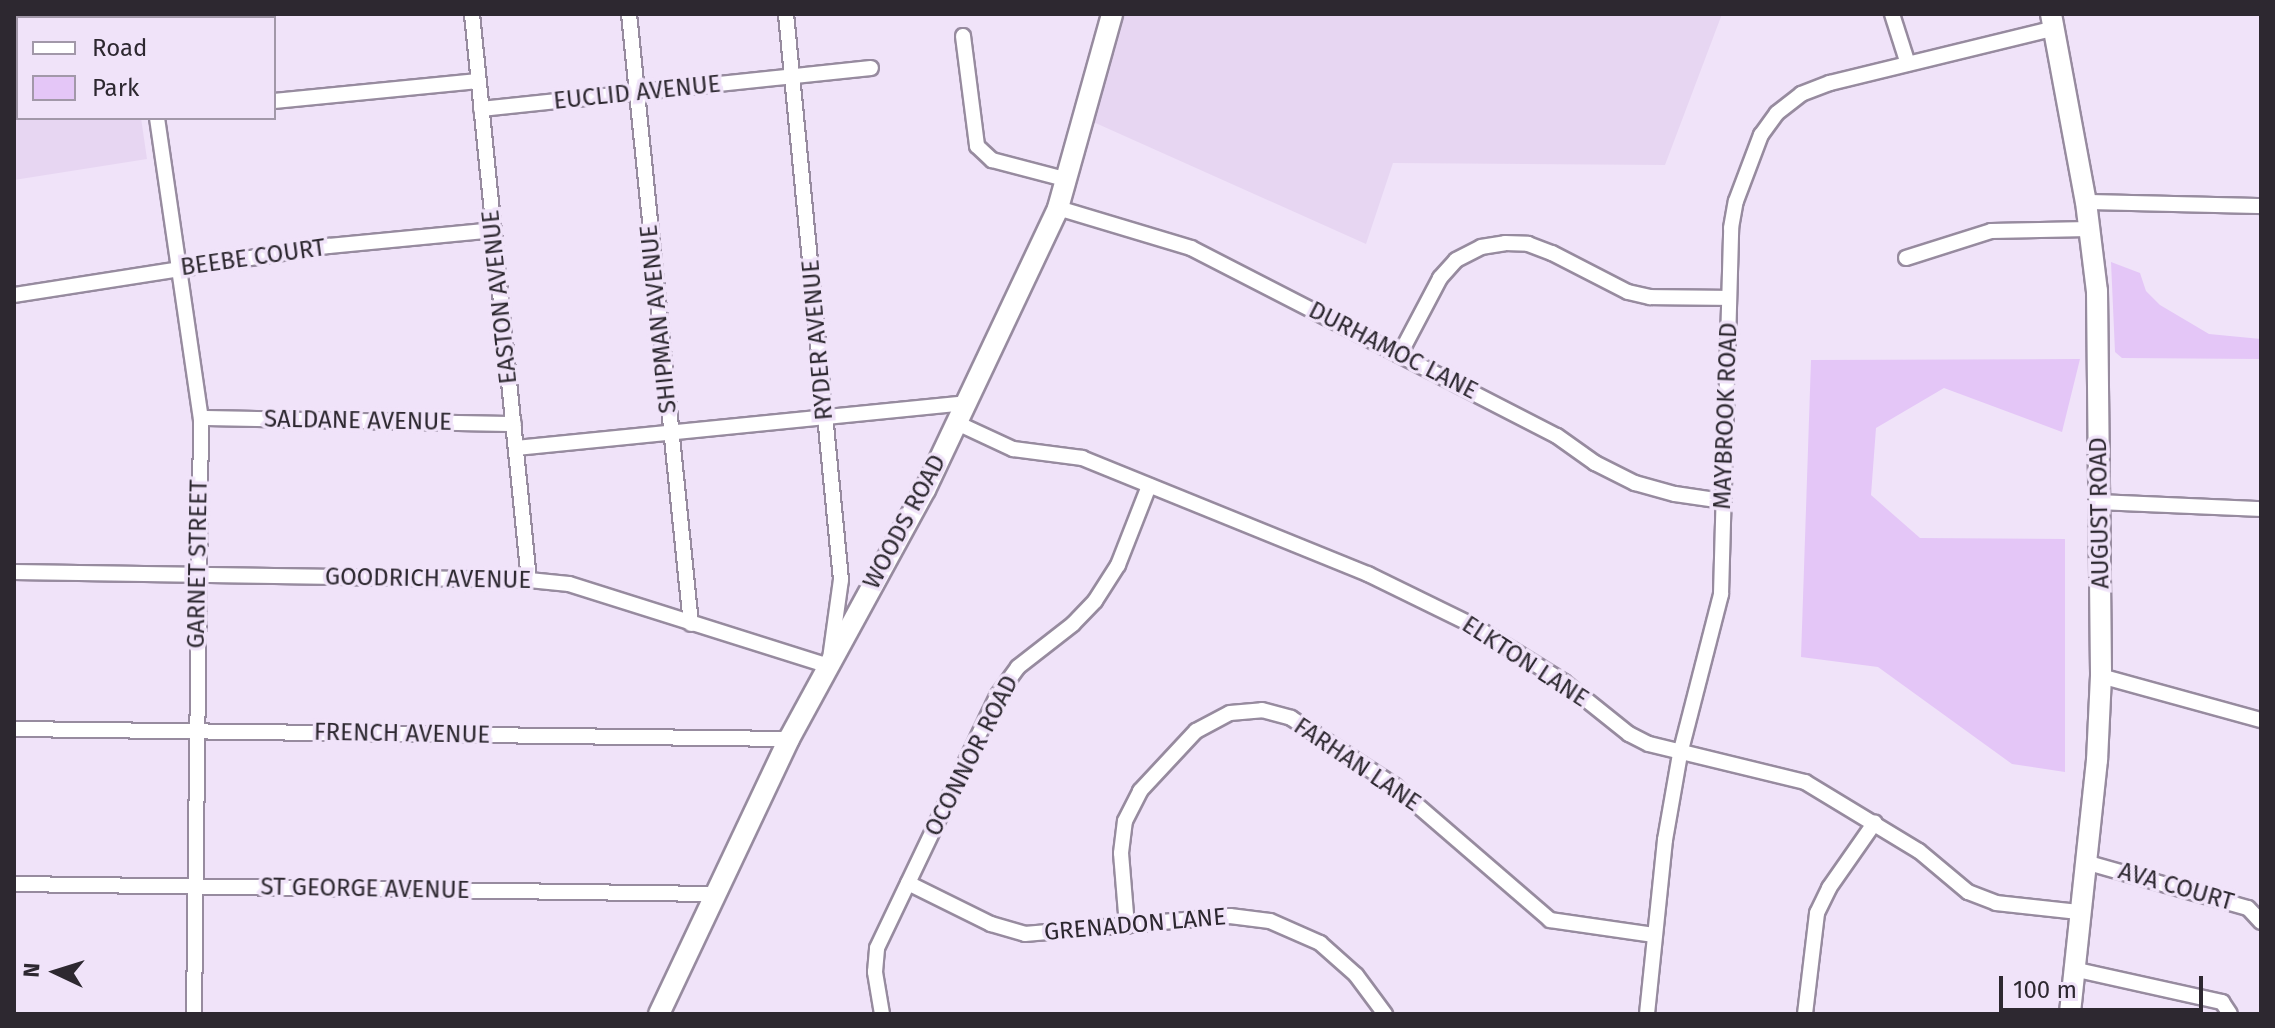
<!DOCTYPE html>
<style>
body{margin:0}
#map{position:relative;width:2275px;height:1028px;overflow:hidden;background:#f0e3f9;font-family:"Fira Sans",sans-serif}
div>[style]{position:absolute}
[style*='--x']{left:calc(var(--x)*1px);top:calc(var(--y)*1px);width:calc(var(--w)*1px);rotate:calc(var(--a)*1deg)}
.built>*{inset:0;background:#e7d6f2}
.green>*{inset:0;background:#e4c6f7}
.roads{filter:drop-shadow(2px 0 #978b9f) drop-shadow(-2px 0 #978b9f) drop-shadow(0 2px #978b9f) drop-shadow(0 -2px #978b9f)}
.street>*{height:14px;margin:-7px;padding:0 7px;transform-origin:7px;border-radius:7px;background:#fff}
.secondary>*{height:20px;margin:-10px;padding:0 10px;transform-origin:10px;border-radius:10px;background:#fff}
span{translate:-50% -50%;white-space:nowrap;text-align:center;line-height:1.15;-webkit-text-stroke:7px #f0e3f9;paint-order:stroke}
.street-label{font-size:24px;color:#2d2830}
.frame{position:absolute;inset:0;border:16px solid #2d2830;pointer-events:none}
.legend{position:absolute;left:16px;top:16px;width:260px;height:104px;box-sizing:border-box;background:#f0e3f9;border:2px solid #a298a9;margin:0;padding:10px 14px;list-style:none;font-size:24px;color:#2d2830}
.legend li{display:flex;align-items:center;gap:16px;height:40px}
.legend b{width:40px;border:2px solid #a298a9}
.north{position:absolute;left:16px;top:932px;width:80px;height:80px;-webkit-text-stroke:6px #f0e3f9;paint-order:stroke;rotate:274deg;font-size:22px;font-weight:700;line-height:32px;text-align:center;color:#2d2830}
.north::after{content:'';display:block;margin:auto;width:28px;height:36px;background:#2d2830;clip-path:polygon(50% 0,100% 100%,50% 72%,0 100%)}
.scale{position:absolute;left:1999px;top:976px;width:204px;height:36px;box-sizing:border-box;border:4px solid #2d2830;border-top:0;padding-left:10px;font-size:24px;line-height:28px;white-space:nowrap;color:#2d2830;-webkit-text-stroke:6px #f0e3f9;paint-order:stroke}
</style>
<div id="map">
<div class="built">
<i style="clip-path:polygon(14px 14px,124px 14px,125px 18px,18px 18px,18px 118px,141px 118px,147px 159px,14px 180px)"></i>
<i style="clip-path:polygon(1121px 14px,1722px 14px,1665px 165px,1393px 163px,1366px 244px,1091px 121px)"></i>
</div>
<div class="green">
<i style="clip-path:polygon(2111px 262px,2140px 273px,2146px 291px,2160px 305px,2209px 334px,2261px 339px,2261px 359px,2122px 358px,2115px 352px)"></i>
<i style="clip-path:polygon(2080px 359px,2062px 432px,1944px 388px,1876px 428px,1871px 495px,1920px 538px,2065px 539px,2065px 772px,2012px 764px,1878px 667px,1801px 657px,1811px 360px)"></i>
</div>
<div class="roads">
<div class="street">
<i style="--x:141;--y:14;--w:4;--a:90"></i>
<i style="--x:472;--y:14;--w:569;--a:84.25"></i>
<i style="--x:629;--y:14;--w:613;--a:84.2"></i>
<i style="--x:1892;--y:14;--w:52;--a:72.3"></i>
<i style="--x:963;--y:36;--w:111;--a:82.7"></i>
<i style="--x:977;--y:146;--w:21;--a:43"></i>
<i style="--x:992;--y:160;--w:75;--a:14.6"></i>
<i style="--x:274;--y:101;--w:205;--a:-5.6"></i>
<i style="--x:481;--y:109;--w:392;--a:-6"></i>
<i style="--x:157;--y:118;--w:303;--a:81.7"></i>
<i style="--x:201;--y:418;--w:596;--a:90.67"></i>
<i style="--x:2086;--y:202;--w:175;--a:1.3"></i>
<i style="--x:1058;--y:208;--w:139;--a:16.7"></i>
<i style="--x:1191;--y:248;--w:411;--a:27.2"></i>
<i style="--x:1557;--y:436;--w:47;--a:35.4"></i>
<i style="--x:1595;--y:463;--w:45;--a:26.6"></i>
<i style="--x:1635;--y:483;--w:41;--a:15.4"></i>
<i style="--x:1675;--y:494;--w:49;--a:8.3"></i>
<i style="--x:1906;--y:258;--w:89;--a:-17.6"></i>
<i style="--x:1991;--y:231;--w:98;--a:-1.2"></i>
<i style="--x:14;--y:295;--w:318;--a:-8.9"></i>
<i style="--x:328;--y:246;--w:166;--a:-5.5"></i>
<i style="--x:1400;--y:354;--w:86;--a:-62.2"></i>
<i style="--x:1440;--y:278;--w:24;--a:-48"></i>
<i style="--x:1456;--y:260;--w:28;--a:-27"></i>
<i style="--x:1481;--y:247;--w:24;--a:-9"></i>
<i style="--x:1505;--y:243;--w:23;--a:2"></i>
<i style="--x:1528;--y:244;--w:26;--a:21"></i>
<i style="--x:1552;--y:253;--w:85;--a:27.2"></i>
<i style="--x:1628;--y:292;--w:23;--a:13"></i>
<i style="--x:1650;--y:297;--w:79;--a:0.7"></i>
<i style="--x:201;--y:418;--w:313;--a:1.1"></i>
<i style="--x:957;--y:423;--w:62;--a:24.9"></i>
<i style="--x:1013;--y:449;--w:70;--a:7.4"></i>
<i style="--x:1082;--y:458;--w:309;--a:22.1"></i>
<i style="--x:1368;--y:574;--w:118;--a:26.1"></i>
<i style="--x:1474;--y:626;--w:106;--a:31.9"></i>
<i style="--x:1564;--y:682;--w:83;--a:38.7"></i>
<i style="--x:1629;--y:734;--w:22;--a:27"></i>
<i style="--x:1649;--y:744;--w:161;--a:13.7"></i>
<i style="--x:1805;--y:782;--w:133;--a:31.2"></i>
<i style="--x:1919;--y:851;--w:64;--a:39.9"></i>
<i style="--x:1968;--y:892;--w:30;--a:21"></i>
<i style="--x:1996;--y:903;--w:83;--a:6.2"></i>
<i style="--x:516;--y:448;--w:452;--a:-5.7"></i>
<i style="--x:2099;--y:502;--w:162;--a:2.5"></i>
<i style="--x:14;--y:572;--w:515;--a:0.89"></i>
<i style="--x:529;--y:580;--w:40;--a:5.7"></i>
<i style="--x:569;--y:584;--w:273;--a:17.5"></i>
<i style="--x:829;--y:666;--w:87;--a:-82.1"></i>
<i style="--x:841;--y:580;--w:569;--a:-95.55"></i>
<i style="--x:2101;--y:676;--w:166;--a:15.4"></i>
<i style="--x:14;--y:729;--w:775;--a:0.74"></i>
<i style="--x:2085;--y:862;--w:169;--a:15.8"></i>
<i style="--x:2248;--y:908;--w:19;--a:47"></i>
<i style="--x:908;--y:883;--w:93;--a:26.3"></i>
<i style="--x:991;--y:924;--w:35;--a:16"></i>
<i style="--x:1025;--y:934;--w:206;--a:-5"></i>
<i style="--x:1230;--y:916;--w:40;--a:7.1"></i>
<i style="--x:1270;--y:921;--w:55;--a:23.7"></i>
<i style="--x:1320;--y:943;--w:48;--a:41.6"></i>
<i style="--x:1356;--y:975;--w:49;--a:53.4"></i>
<i style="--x:14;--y:884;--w:702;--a:0.82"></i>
<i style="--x:1127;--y:926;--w:73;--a:-94.7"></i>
<i style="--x:1121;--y:853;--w:32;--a:-83"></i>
<i style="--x:1125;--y:821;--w:34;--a:-63"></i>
<i style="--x:1140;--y:791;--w:82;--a:-47"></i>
<i style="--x:1196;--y:731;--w:38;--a:-28"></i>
<i style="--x:1230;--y:713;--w:32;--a:-5"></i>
<i style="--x:1262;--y:710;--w:30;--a:15"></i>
<i style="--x:1291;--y:718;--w:124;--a:33.2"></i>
<i style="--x:1395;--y:786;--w:205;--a:40.8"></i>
<i style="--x:1550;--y:920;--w:105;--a:8.2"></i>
<i style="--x:2073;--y:969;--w:153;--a:12.5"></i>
<i style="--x:2222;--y:1002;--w:14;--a:56"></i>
<i style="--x:882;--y:1014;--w:43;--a:-99.5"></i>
<i style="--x:875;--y:972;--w:24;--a:-85"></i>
<i style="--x:877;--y:948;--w:279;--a:-64.5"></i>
<i style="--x:997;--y:696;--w:36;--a:-54"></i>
<i style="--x:1018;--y:667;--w:70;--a:-38"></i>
<i style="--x:1073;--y:624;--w:32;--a:-46"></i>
<i style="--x:1095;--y:601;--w:43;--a:-57.4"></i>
<i style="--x:1118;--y:565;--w:85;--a:-68.6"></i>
<i style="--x:1647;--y:1014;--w:175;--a:-84.1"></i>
<i style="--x:1665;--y:840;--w:87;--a:-80.1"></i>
<i style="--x:1680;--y:754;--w:165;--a:-75.6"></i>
<i style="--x:1721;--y:594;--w:366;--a:-88.4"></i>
<i style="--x:1731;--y:228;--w:27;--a:-80"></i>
<i style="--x:1736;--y:201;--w:71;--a:-69.3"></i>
<i style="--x:1761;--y:135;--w:27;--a:-54"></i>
<i style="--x:1777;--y:113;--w:31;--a:-38"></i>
<i style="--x:1801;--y:94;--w:31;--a:-21"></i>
<i style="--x:1830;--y:83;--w:232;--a:-13.7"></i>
<i style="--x:1805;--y:1014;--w:102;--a:-83.2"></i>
<i style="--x:1817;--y:913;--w:28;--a:-64"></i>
<i style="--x:1829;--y:888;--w:80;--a:-55.1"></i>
</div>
<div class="secondary">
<i style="--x:2051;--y:14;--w:191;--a:79.5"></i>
<i style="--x:2086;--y:202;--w:90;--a:83"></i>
<i style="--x:2097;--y:291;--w:385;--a:89.4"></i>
<i style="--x:2101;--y:676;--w:84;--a:92.7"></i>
<i style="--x:2097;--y:760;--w:255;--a:96.1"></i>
<i style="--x:659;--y:1014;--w:304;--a:-64.7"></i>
<i style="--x:789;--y:739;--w:284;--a:-61.4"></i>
<i style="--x:925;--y:490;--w:312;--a:-64.7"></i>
<i style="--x:1058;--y:208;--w:201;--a:-74.4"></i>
</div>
</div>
<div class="street-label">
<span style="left:637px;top:93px;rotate:-6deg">EUCLID AVENUE</span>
<span style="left:253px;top:258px;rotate:-8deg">BEEBE COURT</span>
<span style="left:500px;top:297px;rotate:-96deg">EASTON AVENUE</span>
<span style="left:659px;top:319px;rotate:-96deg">SHIPMAN AVENUE</span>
<span style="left:818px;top:340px;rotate:-95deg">RYDER AVENUE</span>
<span style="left:1393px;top:351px;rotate:27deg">DURHAMOC LANE</span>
<span style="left:1726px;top:416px;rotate:-88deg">MAYBROOK ROAD</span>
<span style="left:358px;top:421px;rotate:1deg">SALDANE AVENUE</span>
<span style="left:2100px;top:513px;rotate:-91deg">AUGUST ROAD</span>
<span style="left:905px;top:522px;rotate:-62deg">WOODS ROAD</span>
<span style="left:198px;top:564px;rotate:-89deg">GARNET STREET</span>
<span style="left:428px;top:579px;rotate:1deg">GOODRICH AVENUE</span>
<span style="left:1525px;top:662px;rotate:33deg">ELKTON LANE</span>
<span style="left:402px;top:734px;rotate:1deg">FRENCH AVENUE</span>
<span style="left:972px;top:756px;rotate:-63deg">OCONNOR ROAD</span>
<span style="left:1357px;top:765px;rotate:34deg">FARHAN LANE</span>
<span style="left:2176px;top:887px;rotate:16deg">AVA COURT</span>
<span style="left:365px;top:889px;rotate:1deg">ST GEORGE AVENUE</span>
<span style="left:1135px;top:925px;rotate:-5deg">GRENADON LANE</span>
</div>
<div class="frame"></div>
<ul class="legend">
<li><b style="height:10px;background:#fff"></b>Road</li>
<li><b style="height:22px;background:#e4c6f7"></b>Park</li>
</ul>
<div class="north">N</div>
<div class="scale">100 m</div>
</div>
